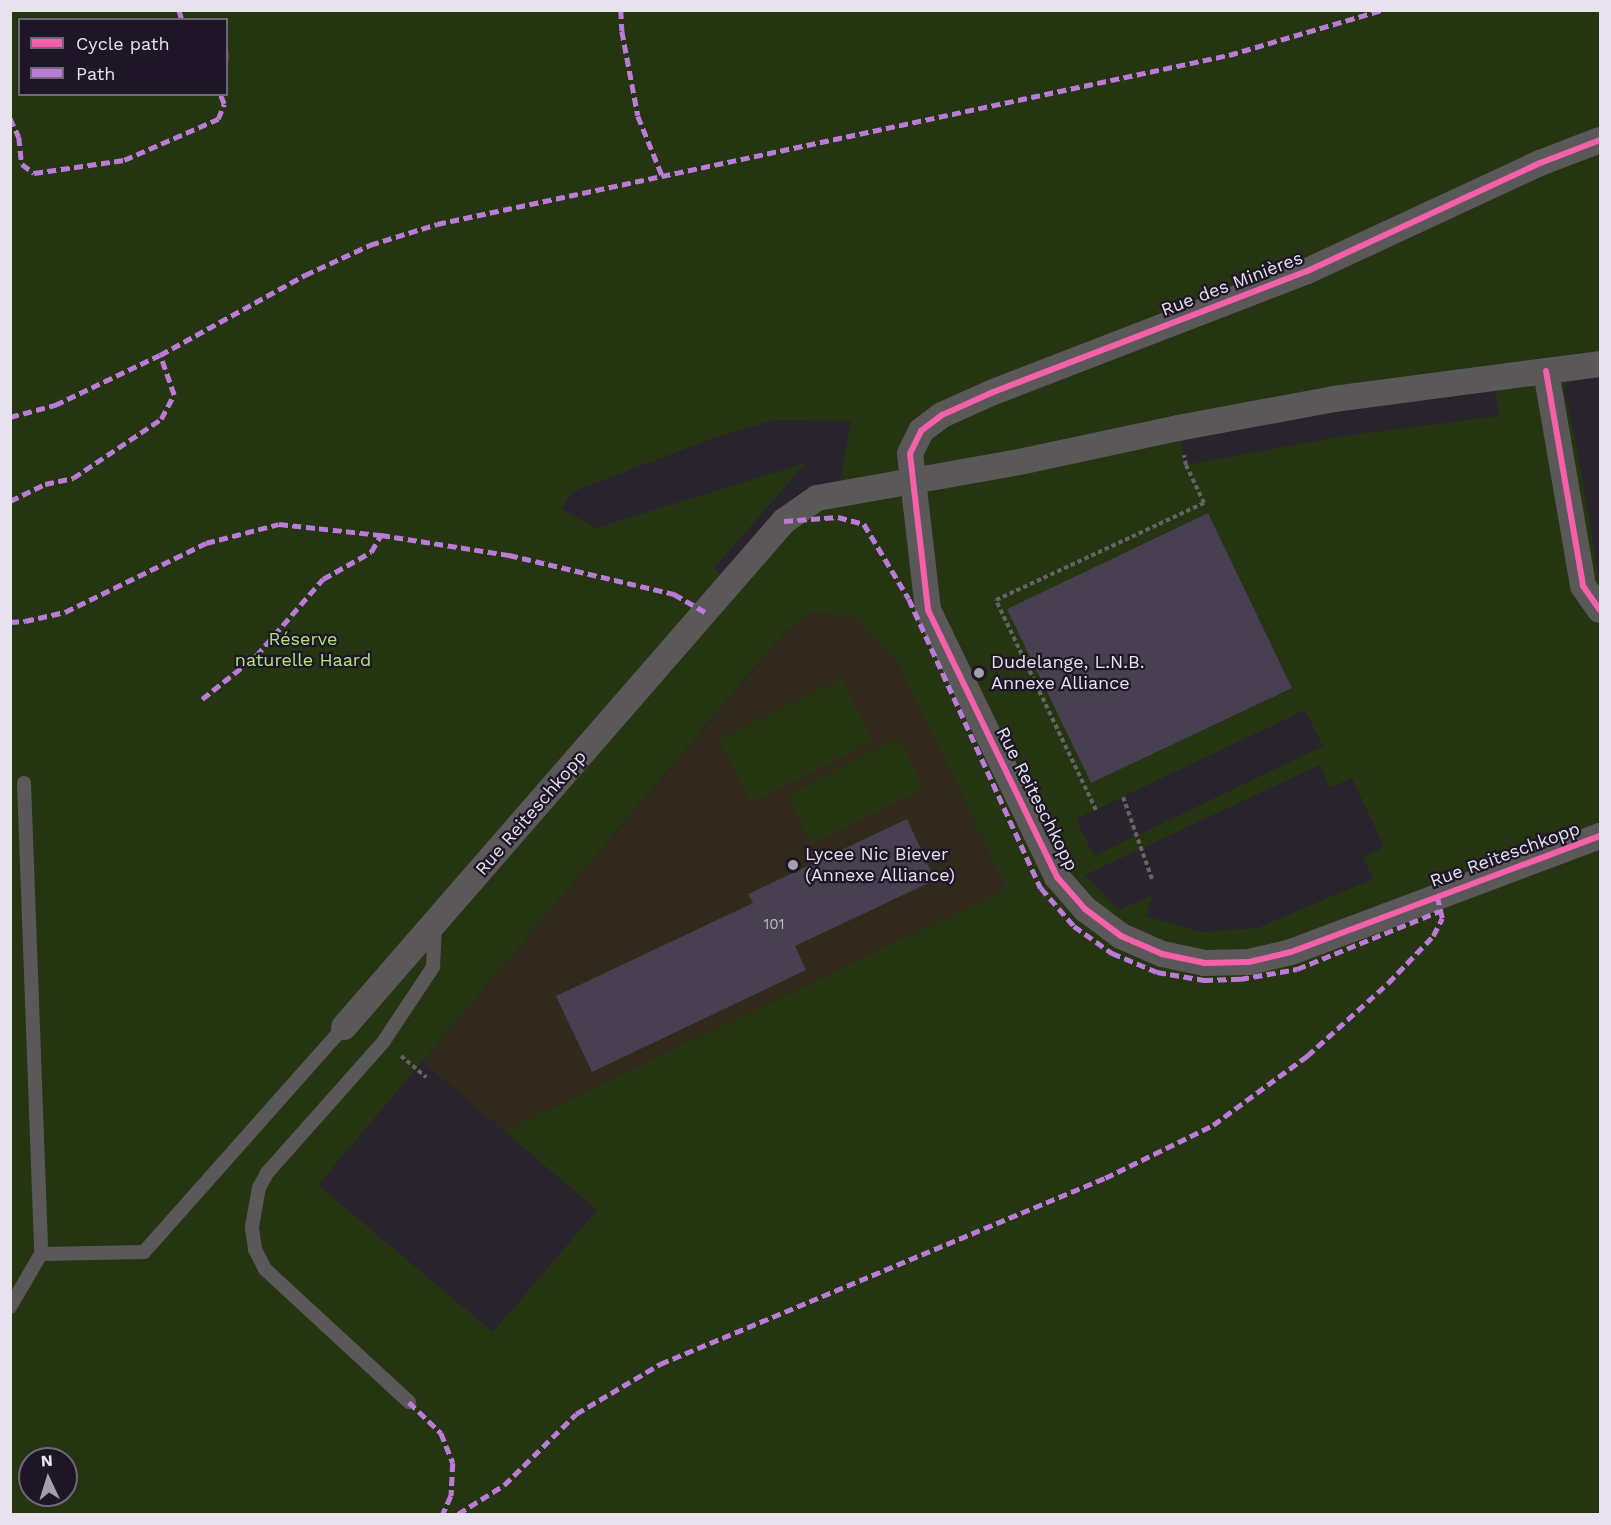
<!DOCTYPE html>
<meta charset="utf-8">
<style>
body{margin:0}
#map{position:relative;width:1611px;height:1525px;overflow:hidden;background:#28232d;font-family:"Work Sans",sans-serif}
div>[style]{position:absolute}
[style*='--x']{left:calc(var(--x)*1px);top:calc(var(--y)*1px);width:calc(var(--w)*1px);rotate:calc(var(--a)*1deg)}
.education>*{inset:0;background:#31291c}
.green>*{inset:0;background:#253512}
.building>*{inset:0;background:#483f50}
.path>*{height:4px;margin-top:-2px;transform-origin:0;background:repeating-linear-gradient(90deg,#656364 0 4.5px,transparent 0 7.5px)}
.lane>*{height:14px;margin:-7px;padding:0 7px;transform-origin:7px;border-radius:7px;background:#5b5859}
.street>*{height:26px;margin:-13px;padding:0 13px;transform-origin:13px;border-radius:13px;background:#5b5859}
.quiet>*{height:4.5px;margin-top:-2.25px;transform-origin:0;background:repeating-linear-gradient(90deg,#bd7bd9 0 9px,transparent 0 13.5px)}
.cycleway>*{height:6px;margin:-3px;padding:0 3px;transform-origin:3px;border-radius:3px;background:#f560ab}
.dots>*{width:16px;height:16px;translate:-50% -50%;box-sizing:border-box;border:3px solid #1e1627;border-radius:50%}
span{translate:-50% -50%;white-space:nowrap;text-align:center;line-height:1.15;-webkit-text-stroke:4.5px #1e1627;paint-order:stroke}
.number-label{font-size:15px;color:#bfb9c6}
.number-label span{-webkit-text-stroke-width:0}
.street-label{font-size:18px;color:#e7e2ee}
.park-label{font-size:18px;color:#b2e57f}
.poi-label{font-size:18px;color:#e7e2ee}
.left{translate:0 -50%;text-align:left}
.frame{position:absolute;inset:0;border:12px solid #e7e2ee;pointer-events:none}
.legend{position:absolute;left:18px;top:18px;width:210px;height:78px;box-sizing:border-box;background:#1e1627;border:2px solid #6e6877;margin:0;padding:8px 10px;list-style:none;font-size:18px;color:#e7e2ee}
.legend li{display:flex;align-items:center;gap:12px;height:30px}
.legend b{width:30px;border:2px solid #6e6877}
.north{position:absolute;left:18px;top:1447px;width:60px;height:60px;box-sizing:border-box;background:#1e1627;border:2px solid #6e6877;border-radius:50%;rotate:356deg;font-size:16px;font-weight:700;line-height:24px;text-align:center;color:#e7e2ee}
.north::after{content:'';display:block;margin:auto;width:21px;height:27px;background:#a49faa;clip-path:polygon(50% 0,100% 100%,50% 72%,0 100%)}
</style>
<div id="map">
<div class="education">
<i style="clip-path:polygon(812px 612px,856px 618px,897px 661px,1008px 889px,504px 1131px,422px 1062px,782px 636px)"></i>
</div>
<div class="green">
<i style="clip-path:polygon(evenodd,10px 11px,1600px 11px,1600px 364px,1584px 366px,1564px 389px,1577px 448px,1600px 583px,1600px 1514px,11px 1514px,10px 11px,20px 20px,226px 20px,226px 94px,20px 94px,20px 20px,10px 11px,1494px 379px,1499px 416px,1343px 436px,1185px 465px,1178px 429px,1494px 379px,10px 11px,774px 420px,851px 421px,838px 492px,731px 582px,714px 568px,806px 463px,595px 528px,562px 509px,572px 492px,714px 438px,774px 420px,10px 11px,1208px 513px,1292px 688px,1091px 783px,1008px 609px,1208px 513px,10px 11px,812px 612px,856px 618px,897px 661px,1007px 889px,504px 1131px,597px 1210px,493px 1332px,318px 1185px,782px 635px,812px 612px,10px 11px,1305px 710px,1323px 746px,1094px 856px,1076px 819px,1305px 710px,10px 11px,1320px 765px,1330px 788px,1352px 778px,1384px 847px,1363px 857px,1373px 879px,1257px 928px,1201px 932px,1145px 916px,1153px 895px,1119px 910px,1085px 875px,1320px 765px,10px 11px,30px 1459px,66px 1459px,66px 1495px,30px 1495px,30px 1459px)"></i>
<i style="clip-path:polygon(841px 679px,872px 741px,751px 803px,719px 740px)"></i>
<i style="clip-path:polygon(898px 738px,923px 788px,811px 844px,787px 795px)"></i>
</div>
<div class="building">
<i style="clip-path:polygon(1208px 513px,1292px 688px,1091px 783px,1007px 609px)"></i>
<i style="clip-path:polygon(907px 819px,935px 880px,795px 946px,806px 970px,592px 1072px,556px 996px,753px 903px,748px 894px)"></i>
</div>
<div class="path">
<i style="--x:1123;--y:797;--w:87;--a:70.5"></i>
<i style="--x:1096;--y:810;--w:233;--a:-115.5"></i>
<i style="--x:996;--y:600;--w:230;--a:-25"></i>
<i style="--x:1204;--y:503;--w:42;--a:-115.3"></i>
<i style="--x:1186;--y:465;--w:10;--a:-101"></i>
<i style="--x:401;--y:1056;--w:33;--a:40"></i>
</div>
<div class="lane">
<i style="--x:24;--y:783;--w:471;--a:87.9"></i>
<i style="--x:10;--y:1307;--w:61;--a:-59.7"></i>
<i style="--x:41;--y:1254;--w:103;--a:-1.1"></i>
<i style="--x:144;--y:1252;--w:301;--a:-48.4"></i>
<i style="--x:409;--y:1402;--w:196;--a:-137.3"></i>
<i style="--x:265;--y:1269;--w:22;--a:-117"></i>
<i style="--x:255;--y:1249;--w:22;--a:-98"></i>
<i style="--x:252;--y:1227;--w:40;--a:-80"></i>
<i style="--x:259;--y:1188;--w:17;--a:-62"></i>
<i style="--x:267;--y:1173;--w:176;--a:-48.4"></i>
<i style="--x:384;--y:1041;--w:89;--a:-56.5"></i>
<i style="--x:433;--y:967;--w:41;--a:-87.2"></i>
</div>
<div class="street">
<i style="--x:1600;--y:140;--w:64;--a:159"></i>
<i style="--x:1540;--y:163;--w:257;--a:155.1"></i>
<i style="--x:1307;--y:271;--w:339;--a:158.9"></i>
<i style="--x:991;--y:393;--w:54;--a:155.8"></i>
<i style="--x:942;--y:415;--w:26;--a:143"></i>
<i style="--x:921;--y:431;--w:25;--a:116"></i>
<i style="--x:910;--y:454;--w:157;--a:83.4"></i>
<i style="--x:928;--y:610;--w:297;--a:64.2"></i>
<i style="--x:1057;--y:877;--w:43;--a:48.8"></i>
<i style="--x:1085;--y:909;--w:45;--a:36.9"></i>
<i style="--x:1121;--y:936;--w:45;--a:23.7"></i>
<i style="--x:1162;--y:954;--w:44;--a:11.8"></i>
<i style="--x:1205;--y:963;--w:44;--a:-1.3"></i>
<i style="--x:1249;--y:962;--w:43;--a:-13.4"></i>
<i style="--x:1291;--y:952;--w:330;--a:-20.6"></i>
<i style="--x:1546;--y:371;--w:218;--a:80.2"></i>
<i style="--x:1583;--y:586;--w:29;--a:55"></i>
<i style="--x:344;--y:1027;--w:671;--a:-48.99"></i>
<i style="--x:784;--y:521;--w:40;--a:-34.9"></i>
<i style="--x:817;--y:498;--w:210;--a:-10.1"></i>
<i style="--x:1024;--y:461;--w:157;--a:-12.1"></i>
<i style="--x:1178;--y:428;--w:159;--a:-10.5"></i>
<i style="--x:1334;--y:399;--w:268;--a:-7.5"></i>
</div>
<div class="quiet">
<i style="--x:179;--y:10;--w:10;--a:73"></i>
<i style="--x:621;--y:10;--w:21;--a:87"></i>
<i style="--x:622;--y:31;--w:86;--a:79.3"></i>
<i style="--x:638;--y:116;--w:64;--a:67.9"></i>
<i style="--x:226;--y:52;--w:9;--a:90"></i>
<i style="--x:10;--y:118;--w:21;--a:65"></i>
<i style="--x:19;--y:137;--w:27;--a:84"></i>
<i style="--x:22;--y:164;--w:15;--a:37"></i>
<i style="--x:34;--y:173;--w:91;--a:-8.2"></i>
<i style="--x:124;--y:160;--w:103;--a:-23.6"></i>
<i style="--x:218;--y:119;--w:16;--a:-68"></i>
<i style="--x:224;--y:104;--w:11;--a:-112"></i>
<i style="--x:10;--y:417;--w:47;--a:-14.9"></i>
<i style="--x:55;--y:405;--w:116;--a:-25.5"></i>
<i style="--x:160;--y:355;--w:166;--a:-28.9"></i>
<i style="--x:305;--y:275;--w:72;--a:-24.8"></i>
<i style="--x:370;--y:245;--w:70;--a:-17.4"></i>
<i style="--x:437;--y:224;--w:810;--a:-12.05"></i>
<i style="--x:1229;--y:55;--w:159;--a:-16.4"></i>
<i style="--x:10;--y:501;--w:39;--a:-26"></i>
<i style="--x:45;--y:484;--w:29;--a:-12"></i>
<i style="--x:73;--y:478;--w:106;--a:-33.8"></i>
<i style="--x:161;--y:419;--w:27;--a:-62"></i>
<i style="--x:174;--y:395;--w:42;--a:-109.3"></i>
<i style="--x:784;--y:521;--w:54;--a:-4.2"></i>
<i style="--x:838;--y:517;--w:27;--a:15"></i>
<i style="--x:864;--y:524;--w:87;--a:59"></i>
<i style="--x:909;--y:599;--w:318;--a:65.5"></i>
<i style="--x:1041;--y:888;--w:50;--a:49"></i>
<i style="--x:1074;--y:926;--w:47;--a:35.4"></i>
<i style="--x:1112;--y:953;--w:49;--a:22.9"></i>
<i style="--x:1157;--y:972;--w:48;--a:9.7"></i>
<i style="--x:1204;--y:980;--w:36;--a:-2"></i>
<i style="--x:1240;--y:979;--w:58;--a:-10"></i>
<i style="--x:1297;--y:969;--w:154;--a:-22.1"></i>
<i style="--x:10;--y:622;--w:15;--a:-4"></i>
<i style="--x:25;--y:621;--w:41;--a:-12.7"></i>
<i style="--x:65;--y:612;--w:157;--a:-26.1"></i>
<i style="--x:206;--y:543;--w:75;--a:-14.6"></i>
<i style="--x:279;--y:524;--w:103;--a:6.2"></i>
<i style="--x:381;--y:535;--w:130;--a:8.9"></i>
<i style="--x:509;--y:555;--w:170;--a:13.3"></i>
<i style="--x:674;--y:594;--w:36;--a:30"></i>
<i style="--x:202;--y:699;--w:69;--a:-38.5"></i>
<i style="--x:256;--y:656;--w:102;--a:-49"></i>
<i style="--x:323;--y:579;--w:55;--a:-29.4"></i>
<i style="--x:371;--y:552;--w:20;--a:-60"></i>
<i style="--x:409;--y:1402;--w:45;--a:44.1"></i>
<i style="--x:441;--y:1433;--w:32;--a:68"></i>
<i style="--x:453;--y:1463;--w:33;--a:93"></i>
<i style="--x:451;--y:1496;--w:20;--a:114"></i>
<i style="--x:458;--y:1514;--w:54;--a:-32.2"></i>
<i style="--x:504;--y:1485;--w:101;--a:-44.6"></i>
<i style="--x:576;--y:1414;--w:98;--a:-30.8"></i>
<i style="--x:660;--y:1364;--w:482;--a:-22.7"></i>
<i style="--x:1105;--y:1178;--w:120;--a:-26.1"></i>
<i style="--x:1213;--y:1125;--w:117;--a:-36.3"></i>
<i style="--x:1307;--y:1056;--w:109;--a:-42"></i>
<i style="--x:1388;--y:983;--w:65;--a:-46.2"></i>
<i style="--x:1433;--y:936;--w:20;--a:-63"></i>
<i style="--x:1442;--y:918;--w:22;--a:-103"></i>
</div>
<div class="cycleway">
<i style="--x:1600;--y:140;--w:64;--a:159"></i>
<i style="--x:1540;--y:163;--w:257;--a:155.1"></i>
<i style="--x:1307;--y:271;--w:339;--a:158.9"></i>
<i style="--x:991;--y:393;--w:54;--a:155.8"></i>
<i style="--x:942;--y:415;--w:26;--a:143"></i>
<i style="--x:921;--y:431;--w:25;--a:116"></i>
<i style="--x:910;--y:454;--w:157;--a:83.4"></i>
<i style="--x:928;--y:610;--w:297;--a:64.2"></i>
<i style="--x:1057;--y:877;--w:43;--a:48.8"></i>
<i style="--x:1085;--y:909;--w:45;--a:36.9"></i>
<i style="--x:1121;--y:936;--w:45;--a:23.7"></i>
<i style="--x:1162;--y:954;--w:44;--a:11.8"></i>
<i style="--x:1205;--y:963;--w:44;--a:-1.3"></i>
<i style="--x:1249;--y:962;--w:43;--a:-13.4"></i>
<i style="--x:1291;--y:952;--w:330;--a:-20.6"></i>
<i style="--x:1546;--y:371;--w:218;--a:80.2"></i>
<i style="--x:1583;--y:586;--w:29;--a:55"></i>
</div>
<div class="dots">
<i style="left:979px;top:673px;background:#a49faa"></i>
<i style="left:793px;top:865px;background:#a49faa"></i>
</div>
<div class="number-label">
<span style="left:774px;top:925px">101</span>
</div>
<div class="street-label">
<span style="left:1232px;top:284px;rotate:-21deg">Rue des Minières</span>
<span style="left:1037px;top:799px;rotate:63deg">Rue Reiteschkopp</span>
<span style="left:531px;top:813px;rotate:-49deg">Rue Reiteschkopp</span>
<span style="left:1505px;top:855px;rotate:-20deg">Rue Reiteschkopp</span>
</div>
<div class="park-label">
<span style="left:303px;top:650px">Réserve<br>naturelle Haard</span>
</div>
<div class="poi-label">
<span class="left" style="left:991px;top:673px">Dudelange, L.N.B.<br>Annexe Alliance</span>
<span class="left" style="left:805px;top:865px">Lycee Nic Biever<br>(Annexe Alliance)</span>
</div>
<div class="frame"></div>
<ul class="legend">
<li><b style="height:8px;background:#f560ab"></b>Cycle path</li>
<li><b style="height:8px;background:#bd7bd9"></b>Path</li>
</ul>
<div class="north">N</div>
</div>
